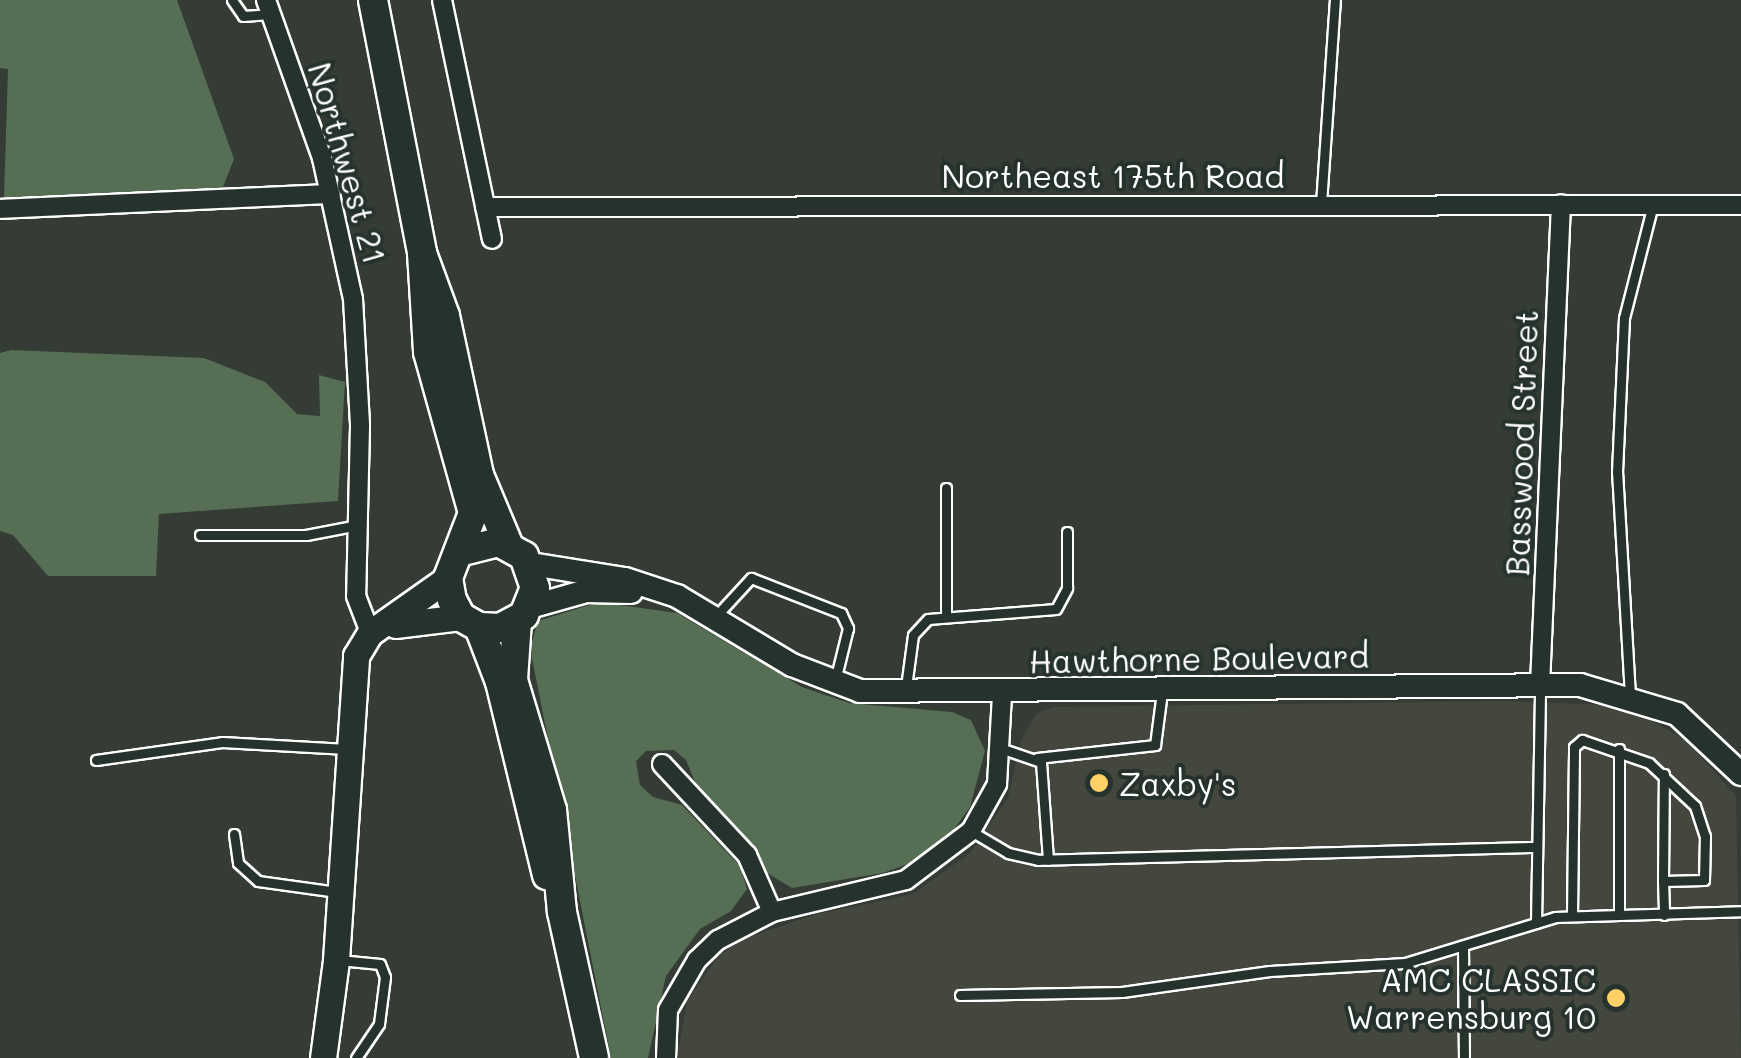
<!DOCTYPE html>
<style>
body{margin:0}
#map{position:relative;width:1741px;height:1058px;overflow:hidden;background:#343c35;font-family:Mali,sans-serif}
div>[style]{position:absolute}
[style*='--x']{left:calc(var(--x)*1px);top:calc(var(--y)*1px);width:calc(var(--w)*1px);rotate:calc(var(--a)*1deg)}
.built>*{inset:0;background:#44473e}
.green>*{inset:0;background:#556e54}
.roads{filter:drop-shadow(2px 0 #fff) drop-shadow(-2px 0 #fff) drop-shadow(0 2px #fff) drop-shadow(0 -2px #fff)}
.service>*{height:9px;margin:-4.5px;padding:0 4.5px;transform-origin:4.5px;border-radius:4.5px;background:#26332d}
.minor>*{height:18px;margin:-9px;padding:0 9px;transform-origin:9px;border-radius:9px;background:#26332d}
.tertiary>*{height:22px;margin:-11px;padding:0 11px;transform-origin:11px;border-radius:11px;background:#26332d}
.secondary>*{height:25px;margin:-12.5px;padding:0 12.5px;transform-origin:12.5px;border-radius:12.5px;background:#26332d}
.primary>*{height:28px;margin:-14px;padding:0 14px;transform-origin:14px;border-radius:14px;background:#26332d}
.dots>*{width:28px;height:28px;translate:-50% -50%;box-sizing:border-box;border:5px solid #26332d;border-radius:50%}
span{translate:-50% -50%;white-space:nowrap;text-align:center;line-height:1.15;-webkit-text-stroke:8px #26332d;paint-order:stroke}
.street-label{font-size:32px;color:#fff}
.poi-label{font-size:32px;color:#fff}
.left{translate:0 -50%;text-align:left}
.right{translate:-100% -50%;text-align:right}
</style>
<div id="map">
<div class="built">
<i style="clip-path:polygon(1508px 701px,1606px 705px,1637px 713px,1686px 740px,1736px 796px,1741px 1058px,677px 1058px,687px 1001px,717px 958px,737px 941px,817px 914px,913px 894px,970px 853px,1008px 798px,1021px 740px,1037px 713px,1053px 707px)"></i>
</div>
<div class="green">
<i style="clip-path:polygon(0 0,177px 0,234px 159px,219px 197px,4px 197px,8px 69px,0 68px)"></i>
<i style="clip-path:polygon(11px 350px,204px 358px,265px 382px,297px 414px,320px 416px,319px 375px,345px 382px,338px 501px,159px 514px,156px 576px,48px 576px,13px 535px,0 531px,0 353px)"></i>
<i style="clip-path:polygon(599px 602px,677px 613px,802px 687px,849px 703px,952px 712px,971px 720px,985px 751px,970px 807px,947px 839px,919px 860px,883px 873px,792px 888px,767px 873px,757px 851px,698px 789px,686px 760px,674px 750px,646px 751px,636px 761px,640px 785px,653px 797px,682px 805px,740px 866px,747px 889px,731px 911px,700px 929px,666px 976px,648px 1058px,611px 1058px,530px 648px,538px 621px)"></i>
</div>
<div class="roads">
<div class="service">
<i style="--x:232;--y:0;--w:19;--a:55"></i>
<i style="--x:243;--y:16;--w:27;--a:-4"></i>
<i style="--x:1321;--y:204;--w:204;--a:-86.1"></i>
<i style="--x:200;--y:535;--w:106;--a:0"></i>
<i style="--x:306;--y:535;--w:53;--a:-10.9"></i>
<i style="--x:946;--y:613;--w:125;--a:-90"></i>
<i style="--x:716;--y:616;--w:52;--a:-47.4"></i>
<i style="--x:751;--y:578;--w:97;--a:21.3"></i>
<i style="--x:841;--y:613;--w:17;--a:65"></i>
<i style="--x:848;--y:628;--w:55;--a:103.8"></i>
<i style="--x:906;--y:687;--w:52;--a:-82.3"></i>
<i style="--x:913;--y:635;--w:22;--a:-47"></i>
<i style="--x:928;--y:619;--w:128;--a:-4.5"></i>
<i style="--x:1056;--y:609;--w:24;--a:-62"></i>
<i style="--x:1067;--y:588;--w:56;--a:-90"></i>
<i style="--x:1630;--y:696;--w:224;--a:-93.3"></i>
<i style="--x:1617;--y:472;--w:154;--a:-87.4"></i>
<i style="--x:1624;--y:318;--w:118;--a:-75.7"></i>
<i style="--x:1003;--y:749;--w:40;--a:18.9"></i>
<i style="--x:1041;--y:762;--w:98;--a:85.9"></i>
<i style="--x:1619;--y:749;--w:166;--a:90"></i>
<i style="--x:1037;--y:758;--w:119;--a:-6.3"></i>
<i style="--x:1155;--y:745;--w:53;--a:-82.5"></i>
<i style="--x:96;--y:760;--w:127;--a:-8.1"></i>
<i style="--x:222;--y:742;--w:125;--a:3.2"></i>
<i style="--x:971;--y:831;--w:43;--a:30.7"></i>
<i style="--x:1008;--y:853;--w:31;--a:13"></i>
<i style="--x:1038;--y:860;--w:498;--a:-1.5"></i>
<i style="--x:234;--y:834;--w:29;--a:82"></i>
<i style="--x:238;--y:863;--w:27;--a:42"></i>
<i style="--x:258;--y:881;--w:80;--a:7.9"></i>
<i style="--x:1663;--y:881;--w:107;--a:-89.5"></i>
<i style="--x:1572;--y:915;--w:168;--a:-89.3"></i>
<i style="--x:1574;--y:747;--w:11;--a:-41"></i>
<i style="--x:1582;--y:740;--w:71;--a:18.9"></i>
<i style="--x:1649;--y:763;--w:63;--a:43.1"></i>
<i style="--x:1695;--y:806;--w:32;--a:72"></i>
<i style="--x:1705;--y:836;--w:44;--a:91.3"></i>
<i style="--x:1704;--y:880;--w:41;--a:178.6"></i>
<i style="--x:1663;--y:881;--w:34;--a:88"></i>
<i style="--x:1536;--y:923;--w:235;--a:-89"></i>
<i style="--x:1463;--y:946;--w:112;--a:89.5"></i>
<i style="--x:339;--y:960;--w:41;--a:5.6"></i>
<i style="--x:380;--y:964;--w:14;--a:69"></i>
<i style="--x:385;--y:977;--w:47;--a:97.3"></i>
<i style="--x:379;--y:1024;--w:41;--a:124.1"></i>
<i style="--x:960;--y:995;--w:162;--a:-1.1"></i>
<i style="--x:1122;--y:992;--w:149;--a:-8.1"></i>
<i style="--x:1270;--y:971;--w:135;--a:-3.4"></i>
<i style="--x:1405;--y:963;--w:157;--a:-17"></i>
<i style="--x:1555;--y:917;--w:186;--a:-1.8"></i>
</div>
<div class="minor">
<i style="--x:266;--y:0;--w:168;--a:70.5"></i>
<i style="--x:322;--y:158;--w:144;--a:77.6"></i>
<i style="--x:353;--y:299;--w:127;--a:86.8"></i>
<i style="--x:360;--y:426;--w:170;--a:91.3"></i>
<i style="--x:356;--y:596;--w:40;--a:69"></i>
<i style="--x:442;--y:0;--w:244;--a:78.2"></i>
<i style="--x:485;--y:207;--w:1256;--a:-0.09"></i>
<i style="--x:0;--y:209;--w:331;--a:-2.6"></i>
<i style="--x:1540;--y:685;--w:481;--a:-87.5"></i>
<i style="--x:662;--y:764;--w:125;--a:47"></i>
<i style="--x:747;--y:855;--w:62;--a:66.3"></i>
<i style="--x:666;--y:1058;--w:48;--a:-87.6"></i>
<i style="--x:668;--y:1010;--w:58;--a:-59.9"></i>
<i style="--x:697;--y:960;--w:29;--a:-44"></i>
<i style="--x:718;--y:940;--w:61;--a:-27.4"></i>
<i style="--x:772;--y:912;--w:138;--a:-13.4"></i>
<i style="--x:906;--y:880;--w:81;--a:-37"></i>
<i style="--x:971;--y:831;--w:54;--a:-61"></i>
<i style="--x:997;--y:784;--w:90;--a:-86.8"></i>
</div>
<div class="tertiary">
<i style="--x:531;--y:564;--w:95;--a:9.1"></i>
<i style="--x:625;--y:579;--w:55;--a:18.1"></i>
<i style="--x:677;--y:596;--w:134;--a:31"></i>
<i style="--x:792;--y:665;--w:73;--a:20.9"></i>
<i style="--x:860;--y:691;--w:720;--a:-0.48"></i>
<i style="--x:1580;--y:685;--w:101;--a:16.6"></i>
<i style="--x:1677;--y:714;--w:88;--a:43.2"></i>
<i style="--x:530;--y:607;--w:58;--a:-15.9"></i>
<i style="--x:586;--y:591;--w:45;--a:1.3"></i>
</div>
<div class="secondary">
<i style="--x:395;--y:625;--w:66;--a:-6.9"></i>
<i style="--x:323;--y:1058;--w:99;--a:-82.4"></i>
<i style="--x:336;--y:960;--w:305;--a:-86.2"></i>
<i style="--x:356;--y:656;--w:27;--a:-59"></i>
<i style="--x:370;--y:633;--w:95;--a:-35.2"></i>
</div>
<div class="primary">
<i style="--x:373;--y:0;--w:258;--a:79"></i>
<i style="--x:422;--y:253;--w:67;--a:69.9"></i>
<i style="--x:445;--y:316;--w:163;--a:77.9"></i>
<i style="--x:479;--y:475;--w:75;--a:67.2"></i>
<i style="--x:422;--y:253;--w:99;--a:86.5"></i>
<i style="--x:428;--y:352;--w:167;--a:74.4"></i>
<i style="--x:473;--y:513;--w:70;--a:111"></i>
<i style="--x:448;--y:578;--w:22;--a:80"></i>
<i style="--x:452;--y:600;--w:19;--a:62"></i>
<i style="--x:461;--y:617;--w:21;--a:29"></i>
<i style="--x:479;--y:627;--w:21;--a:3"></i>
<i style="--x:500;--y:628;--w:27;--a:-28"></i>
<i style="--x:524;--y:615;--w:29;--a:-68"></i>
<i style="--x:535;--y:588;--w:34;--a:-109"></i>
<i style="--x:524;--y:556;--w:29;--a:-151"></i>
<i style="--x:499;--y:542;--w:38;--a:166"></i>
<i style="--x:517;--y:621;--w:59;--a:93.9"></i>
<i style="--x:513;--y:680;--w:136;--a:73.3"></i>
<i style="--x:552;--y:810;--w:102;--a:84.4"></i>
<i style="--x:562;--y:912;--w:149;--a:77.6"></i>
<i style="--x:479;--y:627;--w:59;--a:69.1"></i>
<i style="--x:500;--y:682;--w:199;--a:76.3"></i>
</div>
</div>
<div class="dots">
<i style="left:1099px;top:783px;background:#ffd166"></i>
<i style="left:1616px;top:998px;background:#ffd166"></i>
</div>
<div class="street-label">
<span style="left:348px;top:163px;rotate:74deg">Northwest 21</span>
<span style="left:1113px;top:175px">Northeast 175th Road</span>
<span style="left:1521px;top:443px;rotate:-88deg">Basswood Street</span>
<span style="left:1199px;top:658px;rotate:-1deg">Hawthorne Boulevard</span>
</div>
<div class="poi-label">
<span class="left" style="left:1119px;top:783px">Zaxby's</span>
<span class="right" style="left:1596px;top:998px">AMC CLASSIC<br>Warrensburg 10</span>
</div>
</div>
